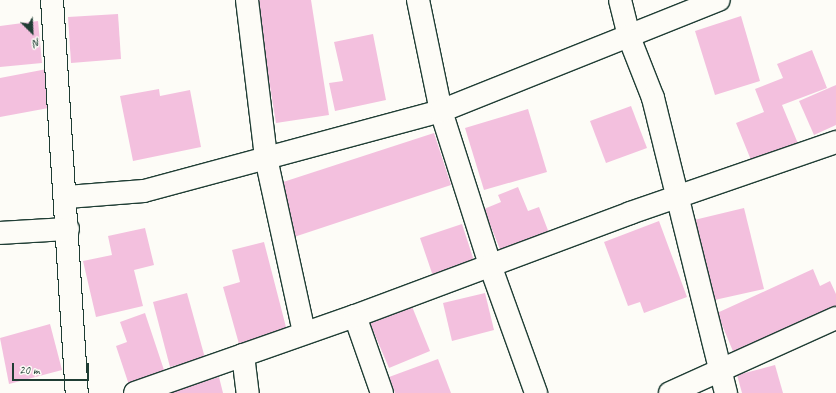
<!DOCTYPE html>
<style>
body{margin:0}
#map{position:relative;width:836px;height:393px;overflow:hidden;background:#fdfcf7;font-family:Caveat,sans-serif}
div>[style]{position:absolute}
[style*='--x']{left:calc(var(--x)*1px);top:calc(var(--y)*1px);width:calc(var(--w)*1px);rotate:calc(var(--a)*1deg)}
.building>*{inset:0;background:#f3c0de}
.roads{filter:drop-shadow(1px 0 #1f3d34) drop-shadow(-1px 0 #1f3d34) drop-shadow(0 1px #1f3d34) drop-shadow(0 -1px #1f3d34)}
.street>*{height:22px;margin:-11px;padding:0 11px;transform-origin:11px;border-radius:11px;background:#fdfcf7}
span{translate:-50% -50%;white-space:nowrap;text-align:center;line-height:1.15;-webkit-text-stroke:4px #fdfcf7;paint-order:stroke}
.north{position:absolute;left:12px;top:12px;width:40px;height:40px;-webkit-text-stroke:3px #fdfcf7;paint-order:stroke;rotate:156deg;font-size:11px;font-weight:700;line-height:16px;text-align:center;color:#1f3d34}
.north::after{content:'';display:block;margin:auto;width:14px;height:18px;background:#1f3d34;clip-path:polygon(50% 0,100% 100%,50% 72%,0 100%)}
.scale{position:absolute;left:12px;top:363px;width:77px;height:18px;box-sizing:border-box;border:2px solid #1f3d34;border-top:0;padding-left:5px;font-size:12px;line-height:14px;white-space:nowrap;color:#1f3d34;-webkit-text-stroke:3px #fdfcf7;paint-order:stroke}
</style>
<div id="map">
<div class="building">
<i style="clip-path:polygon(256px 0,311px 0,329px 115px,276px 123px)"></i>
<i style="clip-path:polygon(118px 14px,121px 59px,71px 63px,68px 17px)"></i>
<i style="clip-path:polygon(741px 16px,760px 81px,715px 95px,695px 31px)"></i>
<i style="clip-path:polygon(38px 21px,42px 63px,0 67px,0 26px)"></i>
<i style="clip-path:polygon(373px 34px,386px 100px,335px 111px,329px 83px,343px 81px,334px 42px)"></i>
<i style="clip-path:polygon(812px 50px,827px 88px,782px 105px,799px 146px,753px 165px,736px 123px,764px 112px,755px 89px,783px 78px,777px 64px)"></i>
<i style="clip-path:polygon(47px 69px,54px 107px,0 117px,0 78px)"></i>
<i style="clip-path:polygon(836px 85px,836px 125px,814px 135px,799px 101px)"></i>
<i style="clip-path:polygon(159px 89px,160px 96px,190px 90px,201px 147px,133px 161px,120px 96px)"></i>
<i style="clip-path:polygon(631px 106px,647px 148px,606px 163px,590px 121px)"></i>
<i style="clip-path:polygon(528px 109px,547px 172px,484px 190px,465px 128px)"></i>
<i style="clip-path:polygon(434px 133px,451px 185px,294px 237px,277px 184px)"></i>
<i style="clip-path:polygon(518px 187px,528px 211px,539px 207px,549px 233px,501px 252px,484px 209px,501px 202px,498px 195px)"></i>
<i style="clip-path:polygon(744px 208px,764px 289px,710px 301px,690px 221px)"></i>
<i style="clip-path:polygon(659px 221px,687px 297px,644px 313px,640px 302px,628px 306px,604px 242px)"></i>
<i style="clip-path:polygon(462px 224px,475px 264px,434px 279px,420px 238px)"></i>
<i style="clip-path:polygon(145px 228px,154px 265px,134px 270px,143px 306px,96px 317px,83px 261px,112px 255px,108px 236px)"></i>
<i style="clip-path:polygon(264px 242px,287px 331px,239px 344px,223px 287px,240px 282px,232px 250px)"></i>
<i style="clip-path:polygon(813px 269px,820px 286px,830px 281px,836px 294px,836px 313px,735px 356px,717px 313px)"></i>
<i style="clip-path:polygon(187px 293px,205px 358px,170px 367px,153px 302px)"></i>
<i style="clip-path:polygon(485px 293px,494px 330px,452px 341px,443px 303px)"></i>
<i style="clip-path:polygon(411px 304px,430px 351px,389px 368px,369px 321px)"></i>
<i style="clip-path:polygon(145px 313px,165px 373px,129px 385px,116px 346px,127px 342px,120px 322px)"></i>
<i style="clip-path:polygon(50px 324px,62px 370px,9px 384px,0 338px)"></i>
<i style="clip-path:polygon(438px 359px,451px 393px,395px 393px,389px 377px)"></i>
<i style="clip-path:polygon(775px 365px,783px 393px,742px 393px,737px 375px)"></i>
<i style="clip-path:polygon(219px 377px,223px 393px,164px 393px)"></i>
</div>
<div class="roads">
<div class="street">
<i style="--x:52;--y:0;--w:394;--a:86.4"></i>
<i style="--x:247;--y:0;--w:159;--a:83.1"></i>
<i style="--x:266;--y:158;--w:179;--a:77.7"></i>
<i style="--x:418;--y:0;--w:113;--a:78.3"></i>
<i style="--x:441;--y:111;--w:162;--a:72.3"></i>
<i style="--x:490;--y:265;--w:136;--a:70.2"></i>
<i style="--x:620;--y:0;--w:38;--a:76"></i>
<i style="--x:629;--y:37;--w:66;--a:68.5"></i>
<i style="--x:653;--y:98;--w:304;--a:76.1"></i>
<i style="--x:67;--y:197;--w:77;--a:-4.5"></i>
<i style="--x:144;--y:191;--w:308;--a:-15.1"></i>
<i style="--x:441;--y:111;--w:299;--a:-21.8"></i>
<i style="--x:0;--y:233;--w:68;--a:-3.4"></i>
<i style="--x:355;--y:316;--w:82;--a:70.7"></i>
<i style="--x:243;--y:355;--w:38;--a:83"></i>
<i style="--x:135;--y:393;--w:233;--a:-19.3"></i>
<i style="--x:355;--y:316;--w:294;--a:-20.5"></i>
<i style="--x:630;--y:213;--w:218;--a:-19"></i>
<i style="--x:670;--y:393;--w:182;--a:-24.3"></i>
</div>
</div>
<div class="north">N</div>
<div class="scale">20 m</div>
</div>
